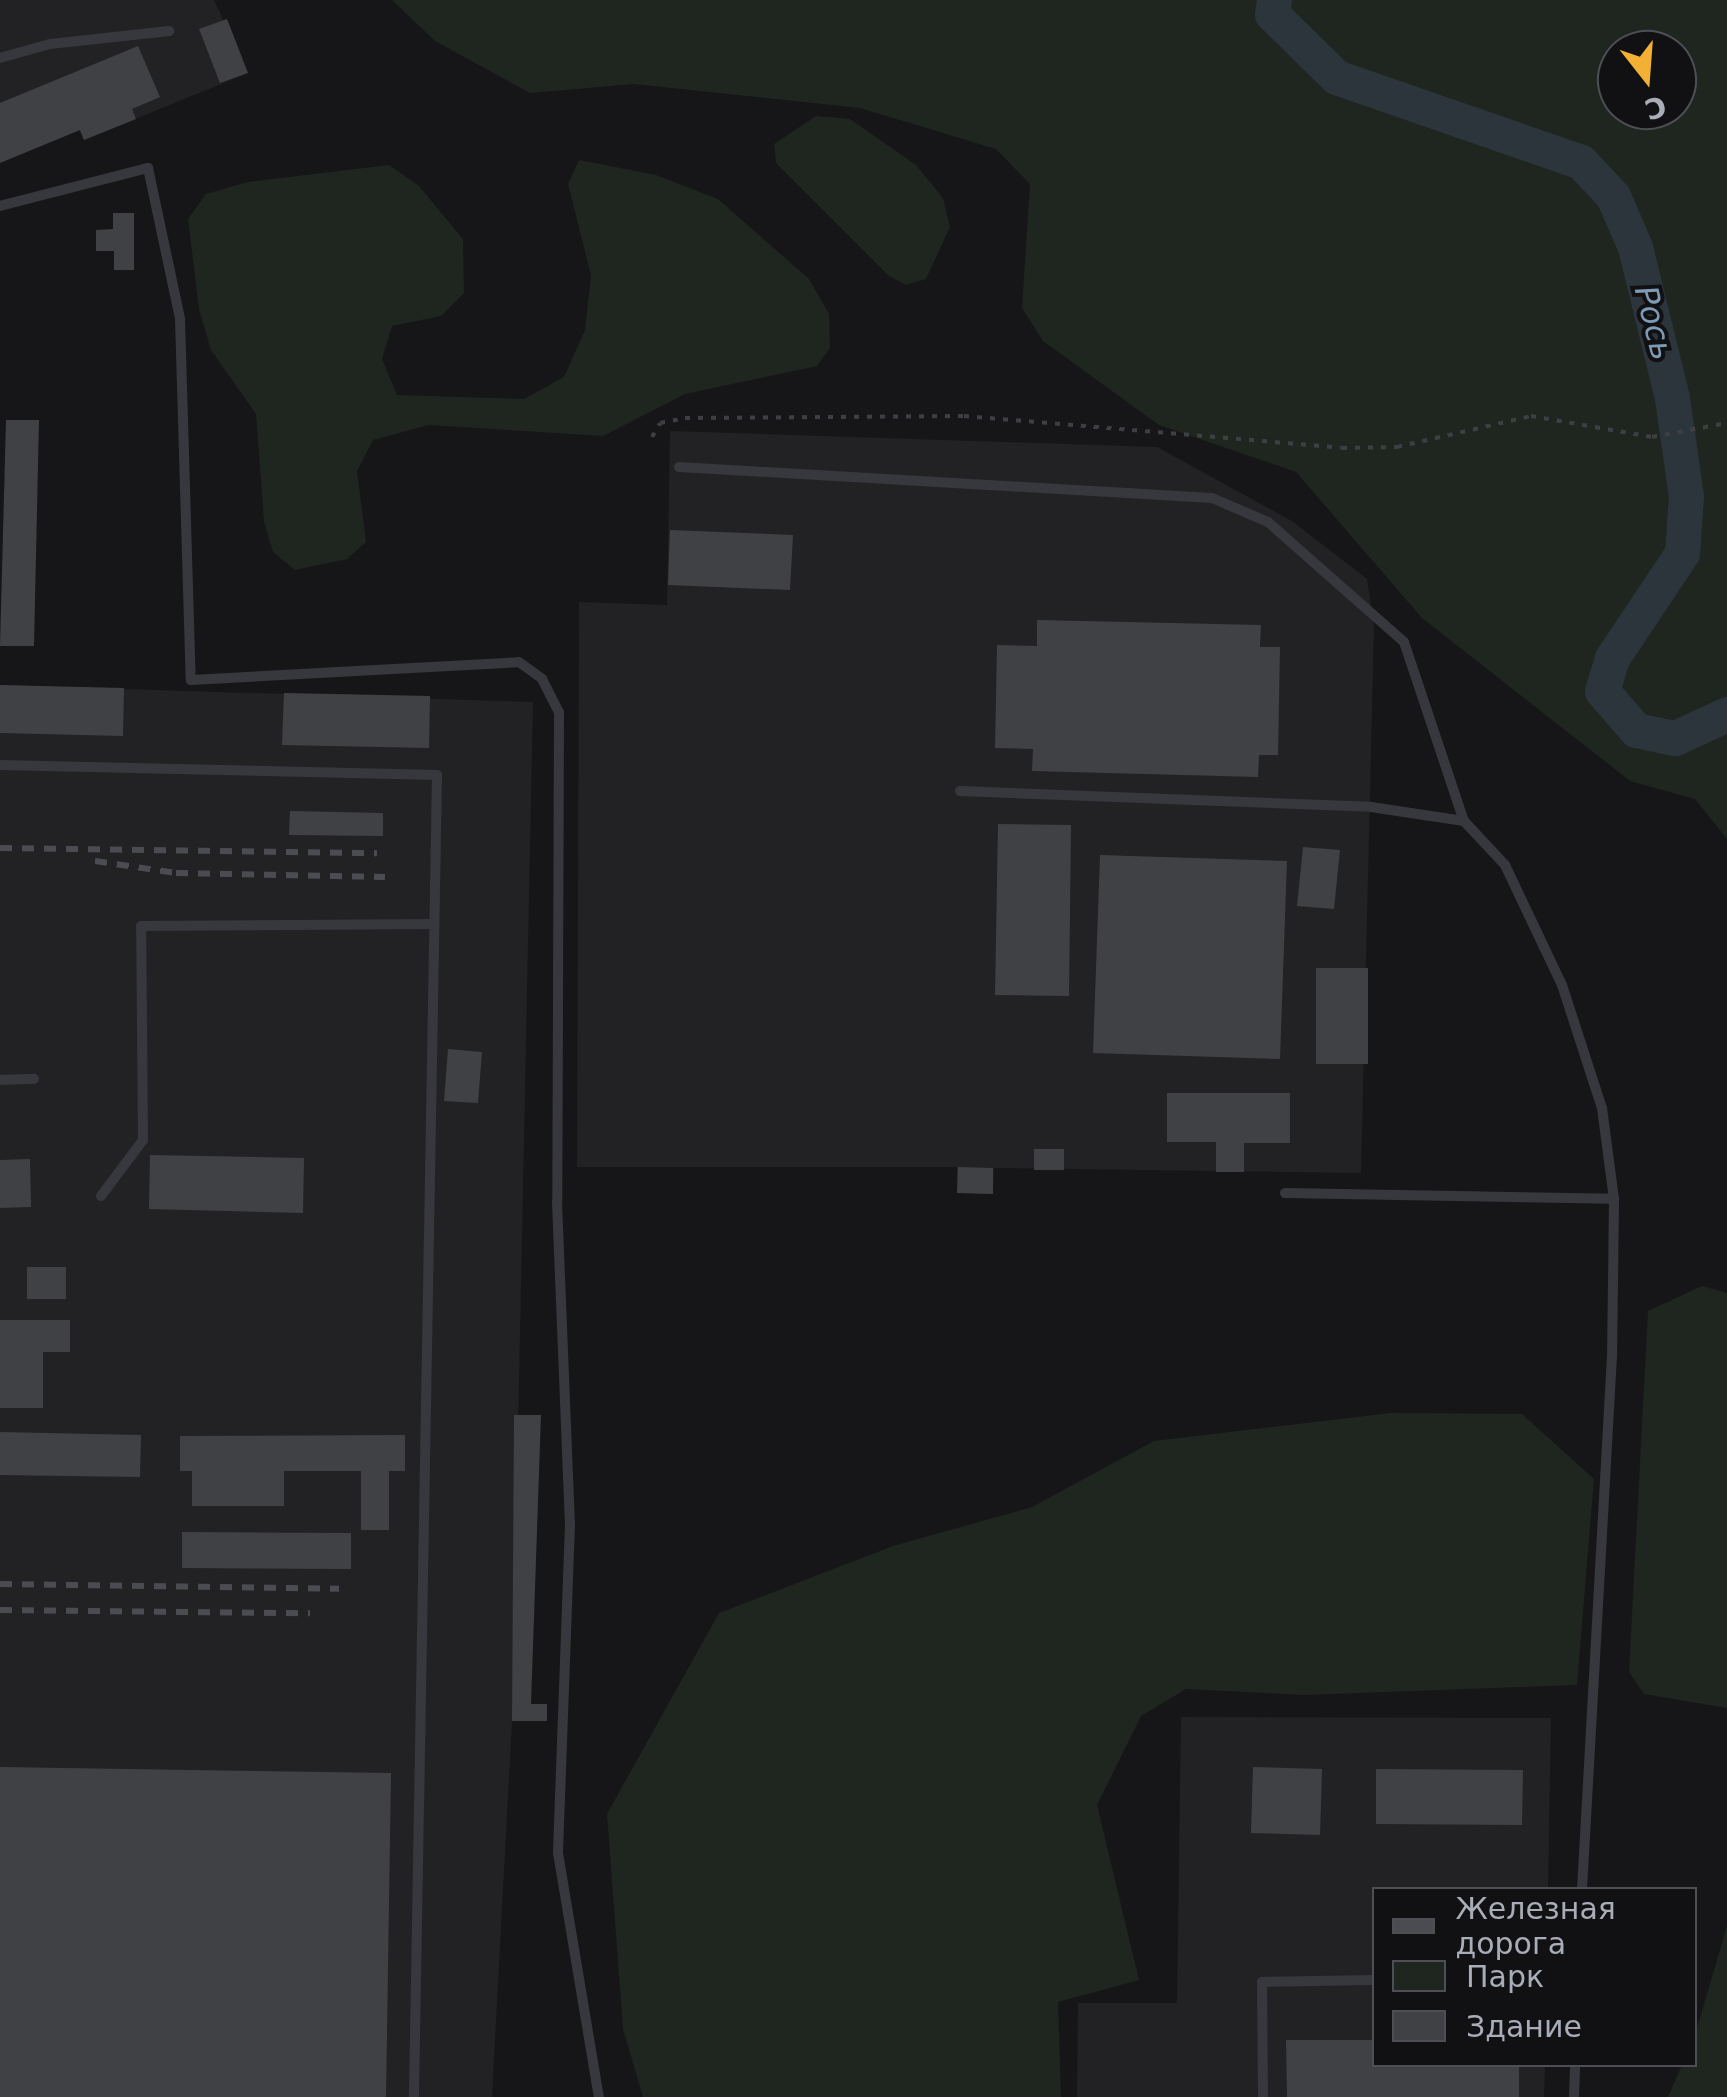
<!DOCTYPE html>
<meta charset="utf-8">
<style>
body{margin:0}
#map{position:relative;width:1727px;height:2097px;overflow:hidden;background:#161618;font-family:"DejaVu Sans",sans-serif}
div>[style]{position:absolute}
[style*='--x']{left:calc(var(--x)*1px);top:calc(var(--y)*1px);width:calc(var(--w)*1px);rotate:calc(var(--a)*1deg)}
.built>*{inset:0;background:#222225}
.green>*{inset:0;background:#1e261f}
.river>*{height:35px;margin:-17.5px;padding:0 17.5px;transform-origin:17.5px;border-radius:17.5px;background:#2c353c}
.building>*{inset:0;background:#404145}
.path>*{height:4px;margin-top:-2px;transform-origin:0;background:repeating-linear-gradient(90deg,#3d3f44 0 5px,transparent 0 13px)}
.service>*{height:10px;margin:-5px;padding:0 5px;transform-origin:5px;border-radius:5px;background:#37383d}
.rail>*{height:6px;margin-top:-3px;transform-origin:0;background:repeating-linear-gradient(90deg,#4a4c52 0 12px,transparent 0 22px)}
span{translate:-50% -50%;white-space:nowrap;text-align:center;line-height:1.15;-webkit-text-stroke:8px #111113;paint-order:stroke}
.water-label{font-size:32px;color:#7f9bb3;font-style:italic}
.legend{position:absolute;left:1372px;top:1887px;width:325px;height:180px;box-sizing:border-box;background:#111113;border:2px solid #4d4f55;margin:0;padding:12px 18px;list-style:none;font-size:30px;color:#a8adb8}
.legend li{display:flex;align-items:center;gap:20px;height:50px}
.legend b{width:50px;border:2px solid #4d4f55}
.north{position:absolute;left:1597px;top:30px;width:100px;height:100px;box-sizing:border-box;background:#111113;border:2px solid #4d4f55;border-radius:50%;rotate:163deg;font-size:28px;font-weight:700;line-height:40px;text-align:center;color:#a8adb8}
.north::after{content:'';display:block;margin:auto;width:35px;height:45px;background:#f2b134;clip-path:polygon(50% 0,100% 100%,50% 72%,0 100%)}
</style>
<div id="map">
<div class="built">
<i style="clip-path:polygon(0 0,214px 0,248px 73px,84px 140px,79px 130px,0 163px)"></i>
<i style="clip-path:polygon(670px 431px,1157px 447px,1292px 521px,1367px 579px,1374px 624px,1361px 1173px,994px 1168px,993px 1194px,957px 1193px,957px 1167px,577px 1167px,579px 602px,667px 605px)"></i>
<i style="clip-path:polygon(0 685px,533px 702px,512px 1721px,492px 2097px,0 2097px)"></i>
<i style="clip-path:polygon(1181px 1717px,1551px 1718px,1548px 1889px,1374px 1890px,1374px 2064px,1545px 2065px,1544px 2097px,1077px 2097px,1078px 2003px,1177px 2003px)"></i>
</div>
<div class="green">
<i style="clip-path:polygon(evenodd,392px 0,1727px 0,1727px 839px,1695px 799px,1630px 781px,1422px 618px,1296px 472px,1159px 425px,1043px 341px,1022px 308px,1030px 184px,996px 149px,860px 108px,634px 84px,530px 93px,435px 41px,392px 0,1617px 50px,1677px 50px,1677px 110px,1617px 110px,1617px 50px)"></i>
<i style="clip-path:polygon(816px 116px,850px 119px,916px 165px,943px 198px,950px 227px,926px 279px,906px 285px,889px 276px,776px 163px,774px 144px)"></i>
<i style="clip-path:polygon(579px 160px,656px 175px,718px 199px,809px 279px,829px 314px,830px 348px,817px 366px,685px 394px,603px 436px,429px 425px,373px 440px,357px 471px,366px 542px,347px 559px,295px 570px,273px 552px,264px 522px,256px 414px,211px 350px,199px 309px,188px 219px,206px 194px,248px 182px,389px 165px,419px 186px,463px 239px,464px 293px,441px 316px,392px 326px,382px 359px,397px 395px,524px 399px,564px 377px,585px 330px,591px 275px,568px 184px)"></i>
<i style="clip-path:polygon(1702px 1286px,1727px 1293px,1727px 1708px,1644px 1694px,1629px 1672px,1648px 1311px)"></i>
<i style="clip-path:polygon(1391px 1413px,1522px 1414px,1594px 1479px,1577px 1685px,1304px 1695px,1186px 1689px,1141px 1716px,1097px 1805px,1139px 1980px,1058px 2002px,1061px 2097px,643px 2097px,623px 2029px,607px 1814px,719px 1613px,893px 1546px,1032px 1507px,1154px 1441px)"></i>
<i style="clip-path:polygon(1727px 1926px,1727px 2097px,1668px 2097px,1682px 2065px,1694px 2064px,1695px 2035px)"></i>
</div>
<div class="river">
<i style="--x:1274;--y:0;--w:14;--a:98"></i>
<i style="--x:1272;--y:14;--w:90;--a:44.5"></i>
<i style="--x:1336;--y:77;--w:259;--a:19.1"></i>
<i style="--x:1581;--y:162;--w:47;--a:46.7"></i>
<i style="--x:1613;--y:196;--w:56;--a:66.7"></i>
<i style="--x:1635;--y:247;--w:155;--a:76.2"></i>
<i style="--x:1672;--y:398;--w:99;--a:81.9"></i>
<i style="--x:1686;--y:496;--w:57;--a:94"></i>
<i style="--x:1682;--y:553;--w:126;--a:123.7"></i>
<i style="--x:1612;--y:658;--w:34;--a:107"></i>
<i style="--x:1602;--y:691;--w:52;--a:48.9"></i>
<i style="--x:1636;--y:730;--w:40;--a:12"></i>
<i style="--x:1675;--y:738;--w:57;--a:-24.8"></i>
</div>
<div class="building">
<i style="clip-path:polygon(227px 19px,248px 73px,220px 83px,199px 29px)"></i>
<i style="clip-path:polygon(138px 46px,160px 97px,132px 109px,136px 119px,84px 140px,80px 130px,0 163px,0 103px)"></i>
<i style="clip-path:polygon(113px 213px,134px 213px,134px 270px,114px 270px,114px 251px,96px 251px,96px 230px,113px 229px)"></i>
<i style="clip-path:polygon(6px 420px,39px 420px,34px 646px,0 646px)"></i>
<i style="clip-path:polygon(670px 530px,793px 535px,790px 590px,668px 585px)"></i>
<i style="clip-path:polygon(1037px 620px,1261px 625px,1260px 647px,1280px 647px,1278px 755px,1259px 755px,1258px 777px,1032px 771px,1033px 749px,995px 748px,997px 645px,1037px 646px)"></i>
<i style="clip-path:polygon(0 685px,124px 688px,123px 736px,0 733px)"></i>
<i style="clip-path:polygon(284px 693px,430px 696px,429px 748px,282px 745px)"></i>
<i style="clip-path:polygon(290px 811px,383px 813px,383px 836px,289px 835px)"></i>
<i style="clip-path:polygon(998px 824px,1071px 825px,1069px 996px,995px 995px)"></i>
<i style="clip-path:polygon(1303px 847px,1340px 850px,1334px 909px,1297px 906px)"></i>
<i style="clip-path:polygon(1100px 855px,1287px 861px,1280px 1059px,1093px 1053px)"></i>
<i style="clip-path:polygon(1316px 968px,1368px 968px,1368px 1064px,1316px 1064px)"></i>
<i style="clip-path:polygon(448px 1049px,482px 1052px,478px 1103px,444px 1101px)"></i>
<i style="clip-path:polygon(1167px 1093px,1290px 1093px,1290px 1143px,1244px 1143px,1244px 1172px,1216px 1172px,1216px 1142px,1167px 1142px)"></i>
<i style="clip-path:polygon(1034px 1149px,1064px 1149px,1064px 1170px,1034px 1170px)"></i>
<i style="clip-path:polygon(150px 1155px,304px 1158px,303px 1213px,149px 1209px)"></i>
<i style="clip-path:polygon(30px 1159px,31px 1207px,0 1208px,0 1160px)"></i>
<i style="clip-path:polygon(958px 1167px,993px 1168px,993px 1194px,957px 1193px)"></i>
<i style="clip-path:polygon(27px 1267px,66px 1267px,66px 1299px,27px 1299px)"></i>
<i style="clip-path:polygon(0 1320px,70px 1320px,70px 1352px,43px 1352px,43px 1408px,0 1408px)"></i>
<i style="clip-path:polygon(514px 1415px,541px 1415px,531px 1704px,547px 1704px,547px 1721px,512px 1721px)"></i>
<i style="clip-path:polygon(0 1432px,141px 1435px,140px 1477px,0 1475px)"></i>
<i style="clip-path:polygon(405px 1435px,405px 1471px,389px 1471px,389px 1530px,361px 1530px,361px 1471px,284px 1471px,284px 1506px,192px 1506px,192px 1471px,180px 1471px,180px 1436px)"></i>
<i style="clip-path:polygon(182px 1532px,351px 1533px,351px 1569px,182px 1568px)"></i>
<i style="clip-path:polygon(0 1767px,391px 1773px,386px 2097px,0 2097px)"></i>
<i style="clip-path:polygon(1253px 1767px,1322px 1769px,1320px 1835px,1251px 1833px)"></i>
<i style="clip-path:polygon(1376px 1769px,1523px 1770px,1522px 1825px,1376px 1824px)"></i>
<i style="clip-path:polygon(1286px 2040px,1374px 2040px,1374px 2064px,1519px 2064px,1519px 2097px,1287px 2097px)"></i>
</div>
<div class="path">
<i style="--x:652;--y:437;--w:16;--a:-60"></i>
<i style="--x:660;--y:423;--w:25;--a:-11"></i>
<i style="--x:685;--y:418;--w:279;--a:-0.4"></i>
<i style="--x:964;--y:416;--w:379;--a:4.8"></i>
<i style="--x:1342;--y:448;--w:55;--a:-1"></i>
<i style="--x:1397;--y:447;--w:138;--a:-13"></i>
<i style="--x:1531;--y:416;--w:123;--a:9.8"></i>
<i style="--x:1652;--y:437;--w:76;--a:-10.6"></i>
</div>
<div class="service">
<i style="--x:0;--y:58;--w:52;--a:-15.6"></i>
<i style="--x:50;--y:44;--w:120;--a:-6.2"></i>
<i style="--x:0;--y:206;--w:153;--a:-14.4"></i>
<i style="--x:148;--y:168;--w:154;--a:78"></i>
<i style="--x:180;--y:319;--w:361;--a:88.3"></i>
<i style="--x:191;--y:680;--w:328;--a:-3.1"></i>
<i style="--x:519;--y:662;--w:29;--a:36"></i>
<i style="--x:542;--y:679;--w:37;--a:63"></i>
<i style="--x:559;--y:712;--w:490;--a:90.2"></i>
<i style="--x:557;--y:1202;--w:322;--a:87.7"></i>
<i style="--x:570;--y:1524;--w:329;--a:92.1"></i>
<i style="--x:558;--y:1853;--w:247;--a:80.5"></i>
<i style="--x:679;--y:467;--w:534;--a:3.33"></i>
<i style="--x:1212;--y:498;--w:61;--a:23.2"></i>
<i style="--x:1268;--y:522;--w:181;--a:41.4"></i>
<i style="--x:1404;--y:642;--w:189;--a:71.5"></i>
<i style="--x:1464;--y:821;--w:60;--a:47"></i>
<i style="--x:1505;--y:865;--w:133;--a:64.6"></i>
<i style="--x:1562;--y:985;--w:129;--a:72"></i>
<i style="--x:1602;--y:1108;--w:92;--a:82.5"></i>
<i style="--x:1614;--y:1199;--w:157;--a:90.7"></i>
<i style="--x:1612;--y:1356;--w:535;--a:93.22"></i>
<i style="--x:0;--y:765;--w:437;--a:1.3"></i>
<i style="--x:437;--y:775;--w:1322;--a:91"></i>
<i style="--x:960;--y:791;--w:411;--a:2.2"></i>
<i style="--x:1371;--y:807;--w:94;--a:8.6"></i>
<i style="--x:0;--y:1080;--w:34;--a:-2"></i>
<i style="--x:1285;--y:1193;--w:329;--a:1"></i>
<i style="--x:101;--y:1196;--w:70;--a:-53.1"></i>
<i style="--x:143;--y:1140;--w:214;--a:-90.5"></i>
<i style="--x:141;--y:926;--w:293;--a:-0.4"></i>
<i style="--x:1263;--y:2097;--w:115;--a:-90.5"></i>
<i style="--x:1262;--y:1982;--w:112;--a:-1"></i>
<i style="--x:1574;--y:2097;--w:33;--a:-88"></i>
</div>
<div class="rail">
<i style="--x:0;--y:848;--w:377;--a:0.8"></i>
<i style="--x:95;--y:861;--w:82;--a:8.4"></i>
<i style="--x:176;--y:873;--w:209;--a:1.1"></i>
<i style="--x:0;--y:1584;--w:339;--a:0.8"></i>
<i style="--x:0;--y:1610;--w:310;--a:0.6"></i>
</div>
<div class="water-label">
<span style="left:1654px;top:323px;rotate:76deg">Рось</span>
</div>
<ul class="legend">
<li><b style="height:12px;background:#4a4c52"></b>Железная дорога</li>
<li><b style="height:28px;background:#1e261f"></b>Парк</li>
<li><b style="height:28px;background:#404145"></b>Здание</li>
</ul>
<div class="north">С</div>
</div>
